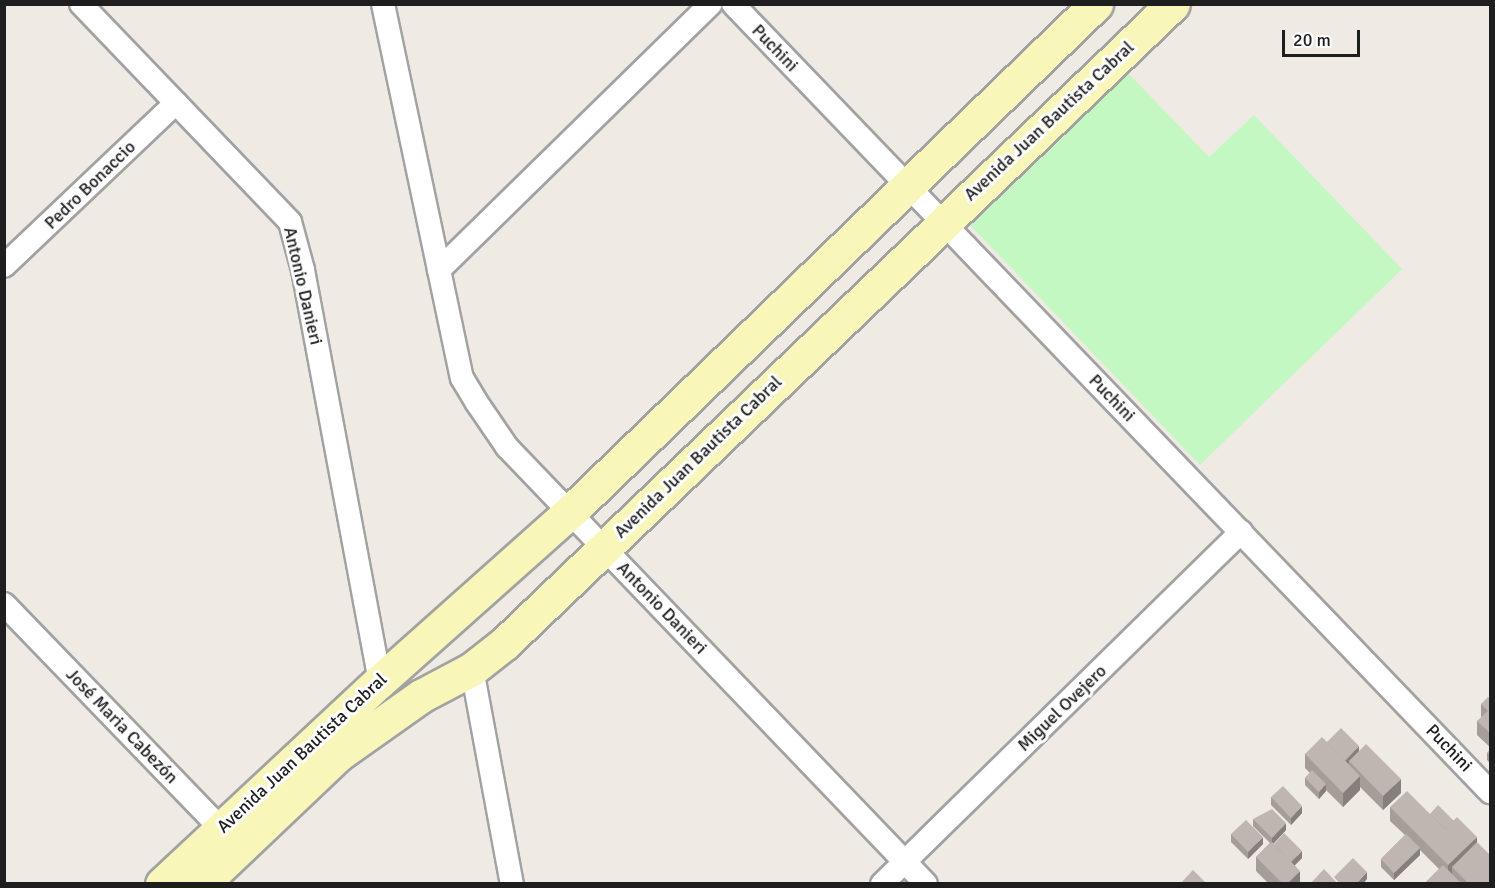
<!DOCTYPE html>
<meta charset="utf-8">
<style>
body{margin:0}
#map{position:relative;width:1495px;height:888px;overflow:hidden;background:#efeae4;font-family:Signika,sans-serif}
div>[style]{position:absolute}
[style*='--x']{left:calc(var(--x)*1px);top:calc(var(--y)*1px);width:calc(var(--w)*1px);rotate:calc(var(--a)*1deg)}
.park>*{inset:0;background:#c3f8c2}
.roads{filter:drop-shadow(2px 0 #a2a2a2) drop-shadow(-2px 0 #a2a2a2) drop-shadow(0 2px #a2a2a2) drop-shadow(0 -2px #a2a2a2)}
.street>*{height:22px;margin:-11px;padding:0 11px;transform-origin:11px;border-radius:11px;background:#fff}
.secondary>*{height:33px;margin:-16.5px;padding:0 16.5px;transform-origin:16.5px;border-radius:16.5px;background:#f8f6b9}
.wall>*{inset:0;background:#a49d98}
.shaded-wall>*{inset:0;background:#867f7c}
.building>*{inset:0;background:#bfb6b1}
span{translate:-50% -50%;white-space:nowrap;text-align:center;line-height:1.15;-webkit-text-stroke:6px #fff;paint-order:stroke}
.street-label{font-size:18px;color:#1e1e1e}
.frame{position:absolute;inset:0;border:6px solid #1e1e1e;pointer-events:none}
.scale{position:absolute;left:1282px;top:30px;width:78px;height:27px;box-sizing:border-box;border:3px solid #1e1e1e;border-top:0;padding-left:8px;font-size:18px;line-height:21px;white-space:nowrap;color:#1e1e1e;-webkit-text-stroke:4px #fff;paint-order:stroke}
</style>
<div id="map">
<div class="park">
<i style="clip-path:polygon(1127px 72px,1209px 157px,1254px 115px,1402px 269px,1200px 465px,969px 224px)"></i>
</div>
<div class="roads">
<div class="street">
<i style="--x:81;--y:4;--w:302;--a:46.2"></i>
<i style="--x:290;--y:222;--w:50;--a:74.8"></i>
<i style="--x:303;--y:270;--w:418;--a:79.4"></i>
<i style="--x:383;--y:4;--w:382;--a:78.1"></i>
<i style="--x:462;--y:378;--w:29;--a:59"></i>
<i style="--x:477;--y:403;--w:53;--a:55.7"></i>
<i style="--x:507;--y:447;--w:605;--a:46.2"></i>
<i style="--x:733;--y:4;--w:1093;--a:46.15"></i>
<i style="--x:4;--y:266;--w:237;--a:-43.5"></i>
<i style="--x:439;--y:270;--w:380;--a:-44.4"></i>
<i style="--x:4;--y:604;--w:325;--a:46"></i>
<i style="--x:472;--y:669;--w:219;--a:79.5"></i>
<i style="--x:882;--y:884;--w:503;--a:-44.44"></i>
</div>
<div class="secondary">
<i style="--x:162;--y:884;--w:298;--a:-43"></i>
<i style="--x:380;--y:681;--w:256;--a:-41.7"></i>
<i style="--x:571;--y:511;--w:730;--a:-44"></i>
<i style="--x:202;--y:884;--w:189;--a:-43.5"></i>
<i style="--x:339;--y:754;--w:100;--a:-35.3"></i>
<i style="--x:421;--y:696;--w:58;--a:-27.9"></i>
<i style="--x:472;--y:669;--w:42;--a:-38.2"></i>
<i style="--x:505;--y:643;--w:924;--a:-43.73"></i>
</div>
</div>
<div class="wall">
<i style="clip-path:polygon(1491px 700px,1491px 748px,1477px 735px,1477px 721px,1481px 718px,1481px 704px)"></i>
<i style="clip-path:polygon(1327px 742px,1359px 751px,1401px 793px,1383px 810px,1360px 787px,1360px 790px,1343px 807px,1326px 790px,1326px 791px,1319px 799px,1305px 785px,1305px 778px,1310px 773px,1305px 768px,1305px 754px)"></i>
<i style="clip-path:polygon(1491px 749px,1491px 764px,1487px 760px,1487px 753px)"></i>
<i style="clip-path:polygon(1271px 797px,1302px 813px,1291px 825px,1271px 805px)"></i>
<i style="clip-path:polygon(1390px 807px,1430px 814px,1454px 821px,1477px 842px,1491px 884px,1424px 884px,1439px 869px,1420px 850px,1420px 855px,1394px 880px,1381px 867px,1381px 859px,1405px 835px,1390px 821px)"></i>
<i style="clip-path:polygon(1253px 819px,1286px 830px,1273px 844px,1302px 858px,1295px 865px,1300px 884px,1269px 884px,1256px 871px,1256px 857px,1270px 843px,1253px 826px)"></i>
<i style="clip-path:polygon(1231px 834px,1263px 844px,1248px 859px,1231px 842px)"></i>
</div>
<div class="shaded-wall">
<i style="clip-path:polygon(1359px 746px,1359px 754px,1349px 761px,1349px 764px,1344px 761px)"></i>
<i style="clip-path:polygon(1360px 776px,1360px 790px,1343px 807px,1343px 793px)"></i>
<i style="clip-path:polygon(1401px 779px,1401px 793px,1383px 810px,1383px 796px)"></i>
<i style="clip-path:polygon(1326px 784px,1326px 791px,1319px 799px,1319px 792px)"></i>
<i style="clip-path:polygon(1302px 806px,1302px 813px,1291px 825px,1291px 818px)"></i>
<i style="clip-path:polygon(1286px 823px,1286px 830px,1272px 845px,1272px 838px)"></i>
<i style="clip-path:polygon(1263px 837px,1263px 844px,1248px 859px,1248px 852px)"></i>
<i style="clip-path:polygon(1477px 837px,1477px 851px,1452px 867px,1452px 875px,1448px 879px,1448px 865px)"></i>
<i style="clip-path:polygon(1420px 848px,1420px 855px,1394px 880px,1394px 873px)"></i>
<i style="clip-path:polygon(1302px 851px,1302px 858px,1291px 869px,1291px 862px)"></i>
<i style="clip-path:polygon(1300px 871px,1300px 884px,1287px 884px)"></i>
<i style="clip-path:polygon(1367px 872px,1367px 879px,1363px 884px,1356px 884px)"></i>
</div>
<div class="building">
<i style="clip-path:polygon(1488px 697px,1491px 700px,1491px 734px,1477px 721px,1488px 711px,1481px 704px)"></i>
<i style="clip-path:polygon(1341px 728px,1359px 746px,1345px 761px,1327px 742px)"></i>
<i style="clip-path:polygon(1322px 737px,1360px 776px,1343px 793px,1305px 754px)"></i>
<i style="clip-path:polygon(1366px 744px,1401px 779px,1383px 796px,1349px 761px)"></i>
<i style="clip-path:polygon(1491px 749px,1491px 756px,1487px 753px)"></i>
<i style="clip-path:polygon(1312px 770px,1326px 784px,1319px 792px,1305px 778px)"></i>
<i style="clip-path:polygon(1283px 786px,1302px 806px,1291px 818px,1271px 797px)"></i>
<i style="clip-path:polygon(1407px 791px,1445px 829px,1457px 817px,1477px 837px,1448px 865px,1390px 807px)"></i>
<i style="clip-path:polygon(1438px 805px,1454px 821px,1445px 829px,1430px 814px)"></i>
<i style="clip-path:polygon(1272px 809px,1286px 823px,1272px 838px,1253px 819px)"></i>
<i style="clip-path:polygon(1246px 820px,1263px 837px,1248px 852px,1231px 834px)"></i>
<i style="clip-path:polygon(1284px 833px,1302px 851px,1291px 862px,1274px 844px)"></i>
<i style="clip-path:polygon(1406px 834px,1420px 848px,1394px 873px,1381px 859px)"></i>
<i style="clip-path:polygon(1272px 842px,1300px 871px,1287px 884px,1283px 884px,1256px 857px)"></i>
<i style="clip-path:polygon(1477px 842px,1491px 856px,1491px 884px,1469px 884px,1452px 867px)"></i>
<i style="clip-path:polygon(1353px 858px,1367px 872px,1356px 884px,1340px 884px,1334px 877px)"></i>
<i style="clip-path:polygon(1443px 865px,1462px 884px,1424px 884px)"></i>
<i style="clip-path:polygon(1324px 869px,1338px 884px,1310px 884px)"></i>
<i style="clip-path:polygon(1193px 870px,1207px 884px,1180px 884px)"></i>
</div>
<div class="street-label">
<span style="left:775px;top:48px;rotate:46deg">Puchini</span>
<span style="left:1049px;top:121px;rotate:-43deg">Avenida Juan Bautista Cabral</span>
<span style="left:90px;top:185px;rotate:-44deg">Pedro Bonaccio</span>
<span style="left:303px;top:286px;rotate:77deg">Antonio Danieri</span>
<span style="left:1112px;top:398px;rotate:46deg">Puchini</span>
<span style="left:698px;top:457px;rotate:-44deg">Avenida Juan Bautista Cabral</span>
<span style="left:662px;top:608px;rotate:46deg">Antonio Danieri</span>
<span style="left:1062px;top:708px;rotate:-44deg">Miguel Ovejero</span>
<span style="left:122px;top:726px;rotate:46deg">José Maria Cabezón</span>
<span style="left:1449px;top:748px;rotate:46deg">Puchini</span>
<span style="left:302px;top:753px;rotate:-43deg">Avenida Juan Bautista Cabral</span>
</div>
<div class="frame"></div>
<div class="scale">20 m</div>
</div>
